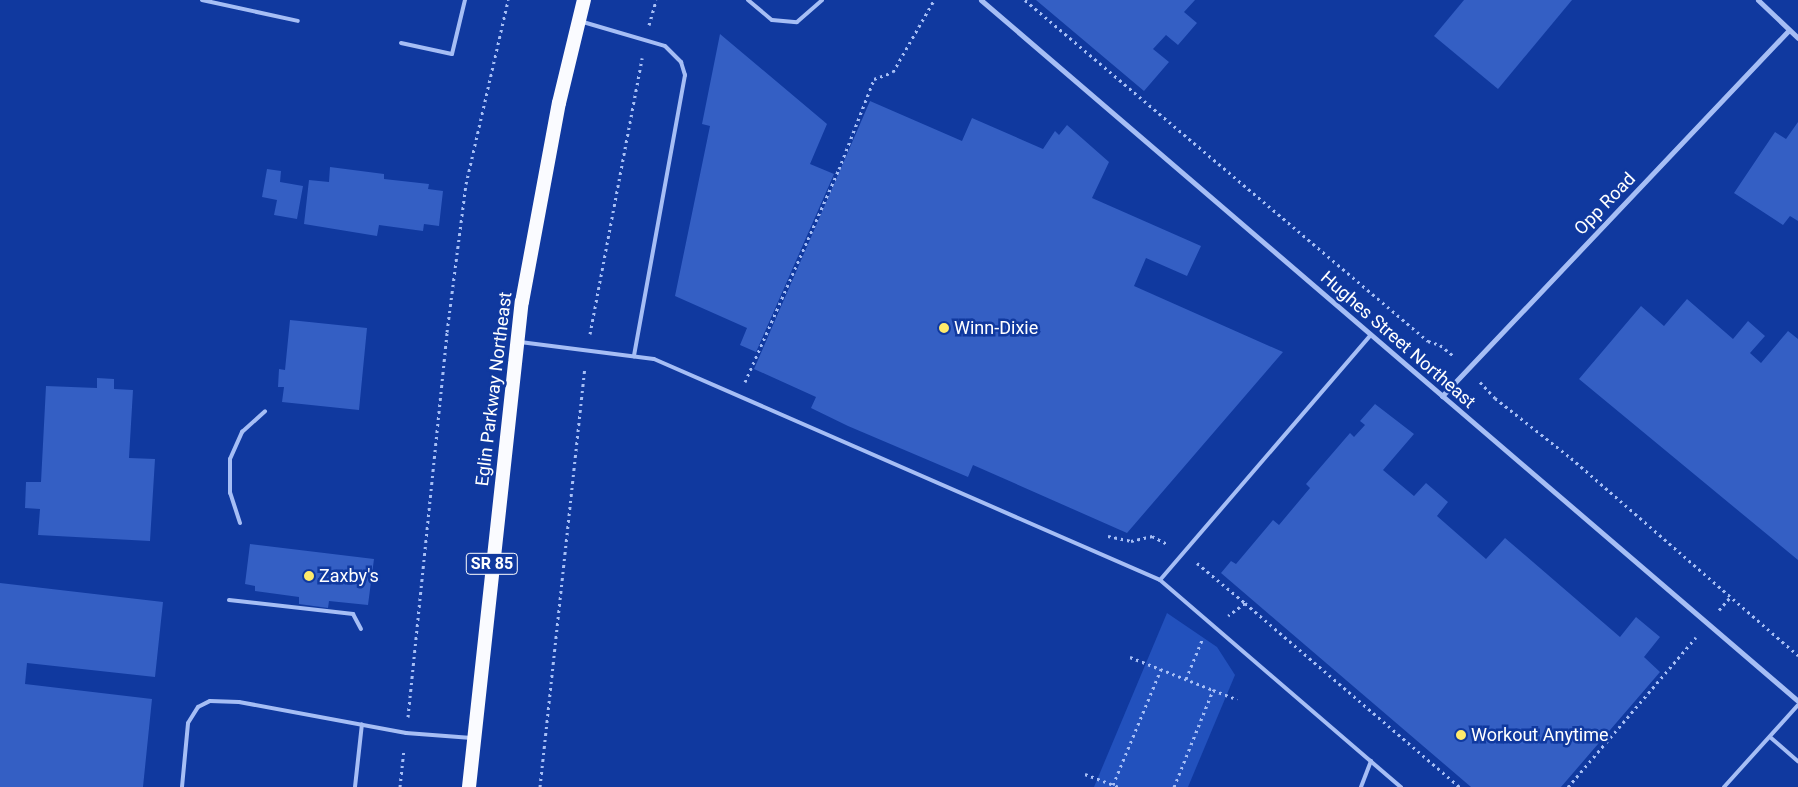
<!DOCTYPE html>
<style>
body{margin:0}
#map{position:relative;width:1798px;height:787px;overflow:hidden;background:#10399f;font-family:Roboto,sans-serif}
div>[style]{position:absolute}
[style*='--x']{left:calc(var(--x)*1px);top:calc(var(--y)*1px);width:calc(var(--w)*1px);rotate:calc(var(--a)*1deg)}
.green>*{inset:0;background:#2251bd}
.building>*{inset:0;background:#345fc4}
.path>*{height:3px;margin-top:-1.5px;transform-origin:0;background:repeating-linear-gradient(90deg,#a6bef5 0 2.5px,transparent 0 6.5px)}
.service>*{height:4px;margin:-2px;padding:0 2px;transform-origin:2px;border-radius:2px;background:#a6bef5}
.minor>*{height:5px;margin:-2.5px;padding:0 2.5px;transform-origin:2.5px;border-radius:2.5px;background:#a6bef5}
.trunk>*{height:14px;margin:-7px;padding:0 7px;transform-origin:7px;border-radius:7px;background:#fafbff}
.dots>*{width:14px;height:14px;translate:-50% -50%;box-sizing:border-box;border:2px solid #10399f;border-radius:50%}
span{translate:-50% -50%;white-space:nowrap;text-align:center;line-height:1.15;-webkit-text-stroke:5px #10399f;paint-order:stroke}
.shield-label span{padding:1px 4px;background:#10399f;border:1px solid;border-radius:4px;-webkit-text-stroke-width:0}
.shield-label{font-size:16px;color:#fff;font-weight:700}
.street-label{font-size:18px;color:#fff}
.poi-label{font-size:18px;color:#fff}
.left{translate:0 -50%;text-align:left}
</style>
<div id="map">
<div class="green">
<i style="clip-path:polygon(1167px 613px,1217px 647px,1235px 675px,1188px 787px,1094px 787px)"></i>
</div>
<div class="building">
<i style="clip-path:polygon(1036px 0,1195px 0,1184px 12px,1197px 23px,1178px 45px,1166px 35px,1153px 49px,1169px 62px,1144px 91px)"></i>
<i style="clip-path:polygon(1464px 0,1572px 0,1498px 89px,1434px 36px)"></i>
<i style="clip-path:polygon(720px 34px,827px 124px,810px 164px,834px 174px,756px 352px,740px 345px,747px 328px,675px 296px,710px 126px,702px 124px)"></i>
<i style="clip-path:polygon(870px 101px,962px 141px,972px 118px,1043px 149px,1055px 131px,1059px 135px,1067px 125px,1109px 162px,1092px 198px,1201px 246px,1187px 276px,1146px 258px,1134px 286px,1283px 352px,1127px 533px,973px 465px,968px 477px,848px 426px,811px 408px,816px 397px,754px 369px)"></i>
<i style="clip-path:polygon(1798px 122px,1798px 221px,1790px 216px,1783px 225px,1734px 193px,1775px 132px,1786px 139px)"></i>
<i style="clip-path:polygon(330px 167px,384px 174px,384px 179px,429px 184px,428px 189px,443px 191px,439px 226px,424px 224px,423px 231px,379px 225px,377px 236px,304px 224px,309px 180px,329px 182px)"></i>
<i style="clip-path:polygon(267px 169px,281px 171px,280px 182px,303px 186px,297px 219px,274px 215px,277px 200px,262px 197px)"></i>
<i style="clip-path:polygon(1687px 299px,1733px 339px,1748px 321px,1765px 336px,1750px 353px,1761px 363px,1788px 331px,1798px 339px,1798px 560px,1579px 379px,1641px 306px,1664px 326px)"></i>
<i style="clip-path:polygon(290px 320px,367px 328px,359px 410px,282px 402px,284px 387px,278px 387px,279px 369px,285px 370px)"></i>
<i style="clip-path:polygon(97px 378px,114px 379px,114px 389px,133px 390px,129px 458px,155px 459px,150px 541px,38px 535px,40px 509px,25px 508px,26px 482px,41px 482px,46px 386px,97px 388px)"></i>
<i style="clip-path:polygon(1375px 404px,1414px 434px,1383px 470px,1414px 496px,1426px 483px,1448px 502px,1437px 516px,1486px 559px,1505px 538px,1620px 637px,1636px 617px,1660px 637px,1644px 657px,1660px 672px,1561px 787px,1471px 787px,1221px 573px,1231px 561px,1236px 564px,1273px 520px,1279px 525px,1310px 488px,1306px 484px,1350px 433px,1354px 437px,1365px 425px,1360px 421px)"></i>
<i style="clip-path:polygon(250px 544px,374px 559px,368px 605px,329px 601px,328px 608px,299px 604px,299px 597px,255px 591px,255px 586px,245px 584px)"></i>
<i style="clip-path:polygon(0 583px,163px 602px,155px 677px,27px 663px,25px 684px,152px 699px,143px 787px,0 787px)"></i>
</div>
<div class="path">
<i style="--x:1025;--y:0;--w:528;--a:40.24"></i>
<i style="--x:1428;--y:341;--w:13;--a:18"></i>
<i style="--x:1440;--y:345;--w:19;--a:39"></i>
<i style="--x:649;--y:25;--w:26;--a:-74"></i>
<i style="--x:590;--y:334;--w:281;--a:-79.3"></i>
<i style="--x:745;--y:382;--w:233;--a:-66.2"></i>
<i style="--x:839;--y:169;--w:97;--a:-68.7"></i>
<i style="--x:874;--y:79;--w:20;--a:-20"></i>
<i style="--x:893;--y:72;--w:83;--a:-60.3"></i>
<i style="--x:1480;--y:382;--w:22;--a:47"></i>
<i style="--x:1495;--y:398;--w:97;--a:38.3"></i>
<i style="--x:1571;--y:458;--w:301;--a:41"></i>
<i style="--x:1108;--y:536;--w:24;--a:12"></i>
<i style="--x:1131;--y:541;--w:22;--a:-13"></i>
<i style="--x:1152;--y:536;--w:19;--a:28"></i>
<i style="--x:1197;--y:563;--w:62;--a:39.8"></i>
<i style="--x:1245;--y:603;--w:21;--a:143"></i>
<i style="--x:1245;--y:603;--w:283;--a:40.6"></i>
<i style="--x:1719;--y:610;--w:18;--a:-49"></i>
<i style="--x:1130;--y:657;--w:89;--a:21.7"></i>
<i style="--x:1186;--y:679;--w:42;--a:-67.7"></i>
<i style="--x:408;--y:717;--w:387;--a:-84.2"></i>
<i style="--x:447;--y:332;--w:149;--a:-82.7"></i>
<i style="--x:466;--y:184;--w:189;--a:-77.1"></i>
<i style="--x:1085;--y:774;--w:36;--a:21"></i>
<i style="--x:1113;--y:785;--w:126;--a:-67.5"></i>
<i style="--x:400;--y:787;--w:37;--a:-84"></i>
<i style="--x:540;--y:787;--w:421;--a:-83.9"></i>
<i style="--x:1174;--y:787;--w:105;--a:-68.1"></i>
<i style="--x:1213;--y:690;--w:26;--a:21"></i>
<i style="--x:1568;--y:787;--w:197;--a:-49.5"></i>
</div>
<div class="service">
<i style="--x:202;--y:0;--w:98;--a:12.3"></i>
<i style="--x:748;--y:0;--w:31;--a:40"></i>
<i style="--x:772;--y:20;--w:25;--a:5"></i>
<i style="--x:797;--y:22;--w:33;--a:-41"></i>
<i style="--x:583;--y:22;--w:85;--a:16.3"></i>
<i style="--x:665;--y:46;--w:23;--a:45"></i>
<i style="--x:681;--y:62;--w:14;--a:73"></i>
<i style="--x:685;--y:75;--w:286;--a:100.3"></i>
<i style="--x:401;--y:43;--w:52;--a:12.2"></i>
<i style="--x:452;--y:54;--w:56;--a:-76.5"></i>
<i style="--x:520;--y:342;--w:135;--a:7.2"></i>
<i style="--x:654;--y:359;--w:552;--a:23.59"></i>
<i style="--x:1160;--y:580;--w:318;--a:40.7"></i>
<i style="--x:240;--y:523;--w:32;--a:-108"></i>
<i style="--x:230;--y:493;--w:34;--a:-90"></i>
<i style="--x:230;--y:459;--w:30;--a:-66"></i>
<i style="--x:242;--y:432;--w:31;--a:-42"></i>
<i style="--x:1160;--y:580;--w:323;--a:-49.3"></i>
<i style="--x:229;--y:600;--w:125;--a:6.4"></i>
<i style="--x:353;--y:614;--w:17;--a:62"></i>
<i style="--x:1770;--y:737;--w:37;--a:41"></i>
<i style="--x:182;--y:787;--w:64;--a:-84.6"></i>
<i style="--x:188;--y:723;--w:19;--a:-58"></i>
<i style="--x:198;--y:707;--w:13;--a:-27"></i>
<i style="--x:210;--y:701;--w:29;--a:2"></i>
<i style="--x:239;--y:702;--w:170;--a:10.5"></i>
<i style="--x:406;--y:733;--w:66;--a:4.3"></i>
<i style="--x:355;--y:787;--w:63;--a:-83.7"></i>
<i style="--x:1361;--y:787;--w:28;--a:-69"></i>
<i style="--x:1724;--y:787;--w:110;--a:-47.9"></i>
</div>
<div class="minor">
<i style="--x:981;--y:0;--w:1077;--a:40.63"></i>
<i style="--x:1758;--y:0;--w:55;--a:43.5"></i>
<i style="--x:1442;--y:396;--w:504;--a:-46.53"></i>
</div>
<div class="trunk">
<i style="--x:469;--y:787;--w:488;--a:-83.8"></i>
<i style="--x:522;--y:302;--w:202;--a:-79.5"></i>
<i style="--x:559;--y:103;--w:106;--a:-76.4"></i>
</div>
<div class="dots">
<i style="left:944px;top:328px;background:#ffea6b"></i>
<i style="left:309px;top:576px;background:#ffea6b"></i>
<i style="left:1461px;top:735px;background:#ffea6b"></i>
</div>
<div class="shield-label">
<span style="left:492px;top:564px">SR 85</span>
</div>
<div class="street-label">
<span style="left:1605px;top:204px;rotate:-46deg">Opp Road</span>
<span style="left:1398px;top:340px;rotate:41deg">Hughes Street Northeast</span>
<span style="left:494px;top:389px;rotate:-83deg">Eglin Parkway Northeast</span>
</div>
<div class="poi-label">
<span class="left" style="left:954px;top:328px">Winn-Dixie</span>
<span class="left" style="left:319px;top:576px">Zaxby's</span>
<span class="left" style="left:1471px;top:735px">Workout Anytime</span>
</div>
</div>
